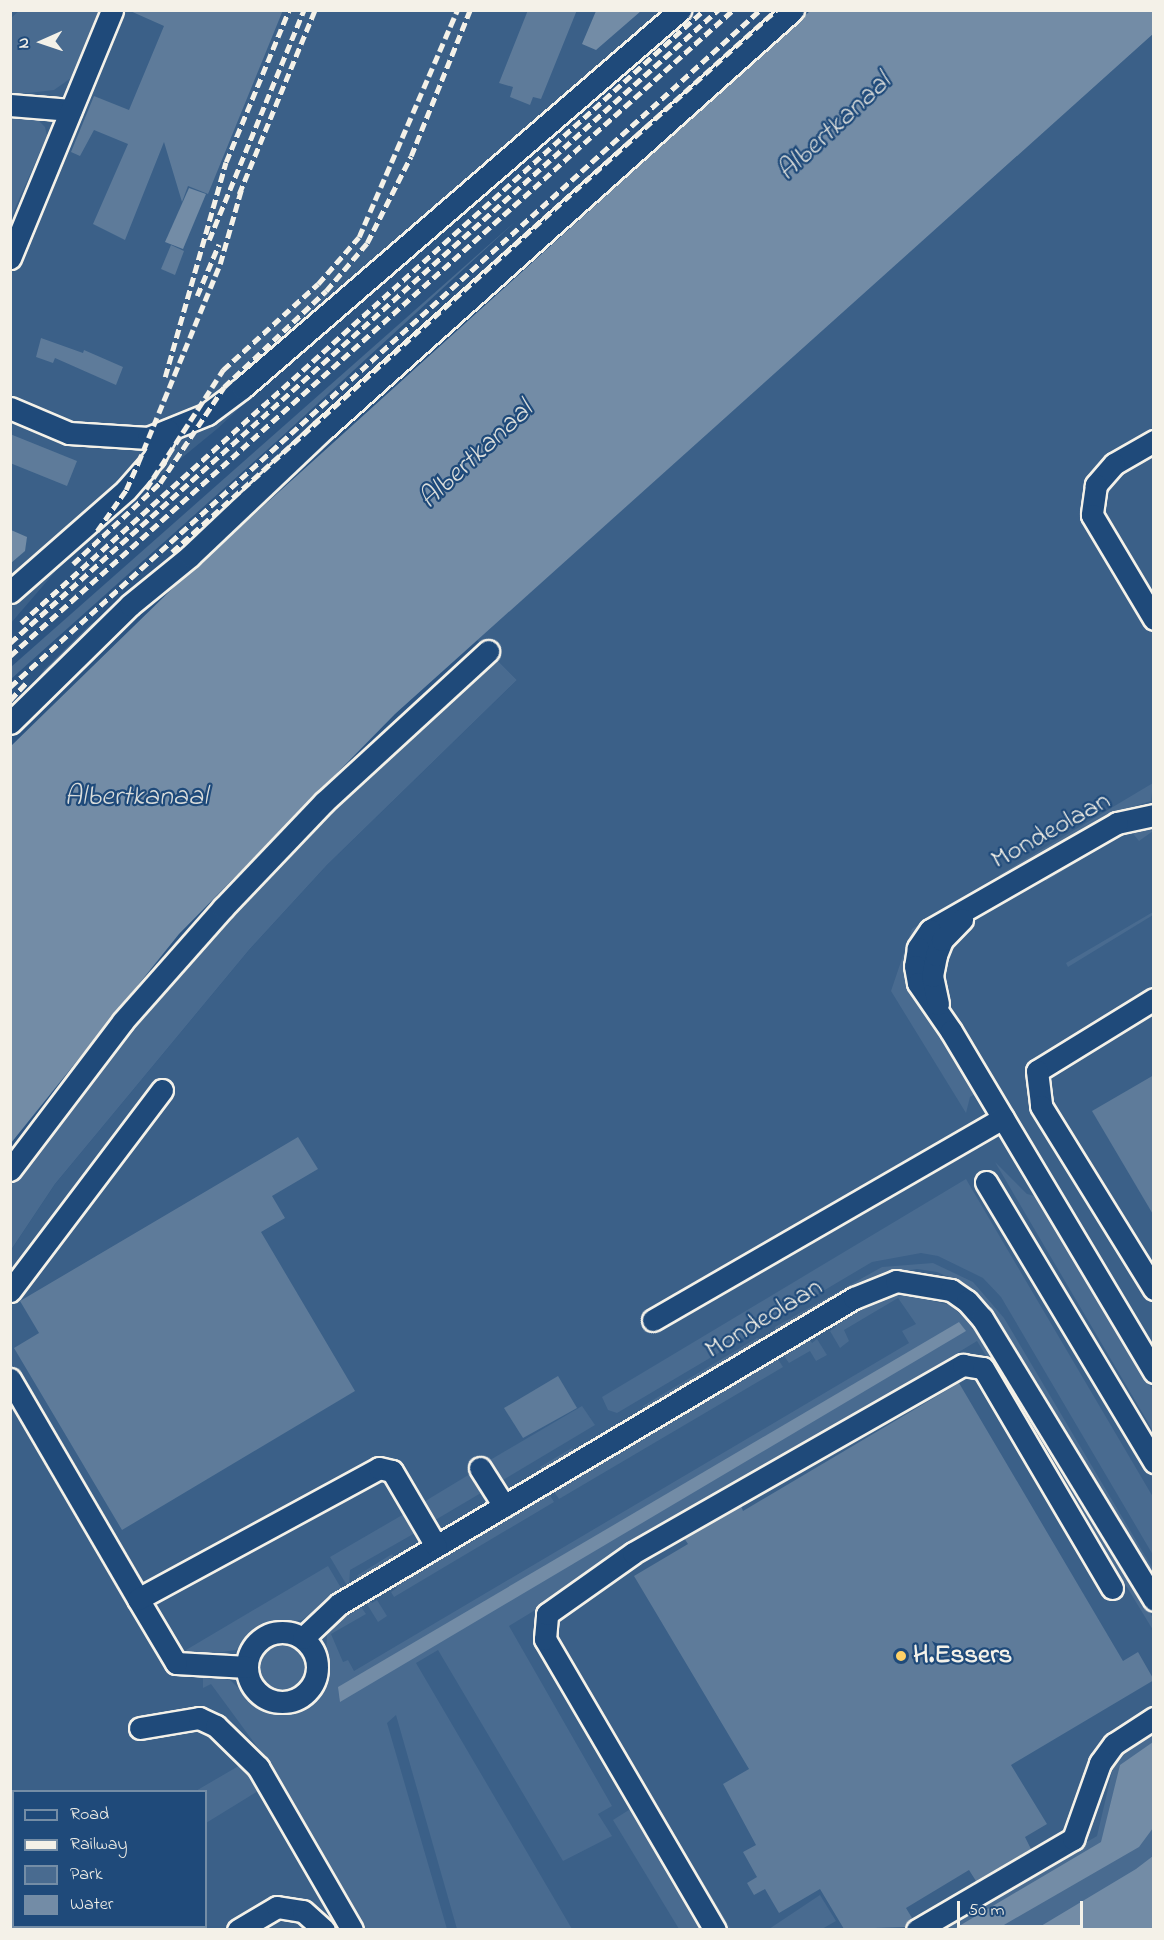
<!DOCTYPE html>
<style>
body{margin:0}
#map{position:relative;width:1164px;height:1940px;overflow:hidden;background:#2c5481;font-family:"Indie Flower",sans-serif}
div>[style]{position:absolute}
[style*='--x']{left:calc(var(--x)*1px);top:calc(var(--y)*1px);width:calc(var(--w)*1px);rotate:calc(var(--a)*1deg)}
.built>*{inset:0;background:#3b6088}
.green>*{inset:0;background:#496b90}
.round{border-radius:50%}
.water>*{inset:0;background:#738ca6}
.building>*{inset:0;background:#5e7b9a}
.roads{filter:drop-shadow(2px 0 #f4f1e8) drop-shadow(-2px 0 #f4f1e8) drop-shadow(0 2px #f4f1e8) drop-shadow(0 -2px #f4f1e8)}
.minor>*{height:21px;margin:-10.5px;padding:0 10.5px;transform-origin:10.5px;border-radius:10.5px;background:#1f4a7a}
.minor>.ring{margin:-10.5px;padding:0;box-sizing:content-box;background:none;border:21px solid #1f4a7a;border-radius:50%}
.rail>*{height:4.5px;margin-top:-2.25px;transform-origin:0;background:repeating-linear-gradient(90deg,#f4f1e8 0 9px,transparent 0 13.5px)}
.dots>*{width:16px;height:16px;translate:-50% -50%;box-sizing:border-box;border:3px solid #1f4a7a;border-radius:50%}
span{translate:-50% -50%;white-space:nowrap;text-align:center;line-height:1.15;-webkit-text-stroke:4.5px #1f4a7a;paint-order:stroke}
.street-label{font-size:27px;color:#f4f1e8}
.poi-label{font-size:27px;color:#f4f1e8;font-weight:700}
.left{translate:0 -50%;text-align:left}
.water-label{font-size:28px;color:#dadddb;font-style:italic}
.frame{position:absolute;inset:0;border:12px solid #f4f1e8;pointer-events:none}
.legend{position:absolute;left:12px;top:1790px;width:195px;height:138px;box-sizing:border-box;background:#1f4a7a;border:2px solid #748da6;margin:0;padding:8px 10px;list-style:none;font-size:18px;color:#f4f1e8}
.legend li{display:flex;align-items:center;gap:12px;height:30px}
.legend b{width:30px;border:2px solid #748da6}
.north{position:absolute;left:12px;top:12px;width:60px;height:60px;-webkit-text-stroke:4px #1f4a7a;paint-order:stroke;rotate:267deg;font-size:16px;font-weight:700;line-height:24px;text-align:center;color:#f4f1e8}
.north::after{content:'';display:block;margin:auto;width:21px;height:27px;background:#f4f1e8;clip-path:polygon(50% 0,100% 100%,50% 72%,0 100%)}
.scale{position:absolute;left:957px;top:1901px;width:126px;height:27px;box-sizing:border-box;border:3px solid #f4f1e8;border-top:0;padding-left:8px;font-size:18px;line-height:21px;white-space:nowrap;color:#f4f1e8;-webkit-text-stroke:4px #1f4a7a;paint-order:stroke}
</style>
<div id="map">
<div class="built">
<i style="clip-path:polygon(11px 11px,685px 11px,355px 300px,217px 429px,85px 537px,11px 623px)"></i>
<i style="clip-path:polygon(evenodd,1153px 34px,1153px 1929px,11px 1930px,11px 1250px,55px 1184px,249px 950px,327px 865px,517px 680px,477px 640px,1153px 34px,14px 1792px,206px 1792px,206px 1926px,14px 1926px,14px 1792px)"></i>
</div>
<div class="green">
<i style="clip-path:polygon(19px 11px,101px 11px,82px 61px,71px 78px,54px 90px,11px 95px,11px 18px)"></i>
<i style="clip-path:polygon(35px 117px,45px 127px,47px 136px,11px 217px,11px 118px)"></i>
<i style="clip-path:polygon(517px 220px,277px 441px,11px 679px,11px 667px)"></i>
<i style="clip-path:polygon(174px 562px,11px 713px,44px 670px,90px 625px)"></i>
<i style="clip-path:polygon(492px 655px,517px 680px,327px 865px,249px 950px,55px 1184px,11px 1250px,11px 1181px,95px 1064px,292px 845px)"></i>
<i style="clip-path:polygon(1153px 783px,1151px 801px,1119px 811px,1002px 881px,999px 875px)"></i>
<i style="clip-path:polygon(1135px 826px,1153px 831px,1139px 841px,1130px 830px,1046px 881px,1043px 877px,1122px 830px)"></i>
<i style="clip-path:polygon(1153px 912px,1153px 915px,1068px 967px,1066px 963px)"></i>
<i style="clip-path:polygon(920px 924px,922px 930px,914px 939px,977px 1093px,970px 1097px,966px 1113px,891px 991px,912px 929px)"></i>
<i style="clip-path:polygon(955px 1014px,1018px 1122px,1017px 1123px)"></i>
<i style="clip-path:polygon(995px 1162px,1027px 1194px,1039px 1197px,1153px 1391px,1153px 1431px)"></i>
<i style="clip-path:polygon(966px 1179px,1153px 1497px,1153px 1555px,1001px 1297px,983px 1278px,938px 1256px,921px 1253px,872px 1262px,617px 1413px,608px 1410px,602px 1397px)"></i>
<i style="clip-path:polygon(933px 1263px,973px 1282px,1004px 1318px,1153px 1569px,1153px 1585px,985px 1304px,958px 1281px,937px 1272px,917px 1269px,882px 1275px,774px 1337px,775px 1327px,882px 1267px)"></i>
<i style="clip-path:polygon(902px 1294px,950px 1305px,983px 1334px,1153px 1618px,1153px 1630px,977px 1341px,509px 1626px,612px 1806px,598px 1814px,612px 1836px,563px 1861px,438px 1650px,416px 1663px,572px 1929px,457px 1929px,396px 1715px,387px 1723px,447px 1929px,365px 1929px,264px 1756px,211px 1684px,203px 1688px,203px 1675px,230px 1680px,256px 1705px,278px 1714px,299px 1710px,315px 1700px,325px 1685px,327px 1633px,342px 1614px,359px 1604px,366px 1614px,331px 1634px,343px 1662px,348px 1660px,354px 1671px,909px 1343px,902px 1331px,916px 1324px,898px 1298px,844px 1330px,849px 1341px,840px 1348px,830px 1331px,836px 1327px,834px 1322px,871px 1301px)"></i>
<i style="clip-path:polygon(808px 1337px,812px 1343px,817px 1339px,827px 1355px,816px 1361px,810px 1351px,789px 1363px,782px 1353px)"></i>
<i style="clip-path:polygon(757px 1338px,767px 1342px,647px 1412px,643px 1406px)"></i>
<i style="clip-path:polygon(776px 1356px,783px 1367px,559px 1499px,552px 1489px)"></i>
<i style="clip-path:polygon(582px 1406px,595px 1425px,498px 1483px,485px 1463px)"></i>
<i style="clip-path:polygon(572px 1448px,576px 1454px,544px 1474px,540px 1467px)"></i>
<i style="clip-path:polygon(475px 1471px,486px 1490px,437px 1519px,430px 1518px,422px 1503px)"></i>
<i style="clip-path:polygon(548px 1492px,554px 1502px,394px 1597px,391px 1592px,397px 1588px,394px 1583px)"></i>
<i style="clip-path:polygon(404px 1514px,415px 1533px,350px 1570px,349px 1589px,330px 1557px)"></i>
<i style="clip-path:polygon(392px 1554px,396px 1561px,356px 1585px,358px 1575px)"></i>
<i style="clip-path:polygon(328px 1566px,344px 1593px,302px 1620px,264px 1625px,236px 1650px,190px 1657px,186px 1650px)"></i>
<i style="clip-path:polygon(368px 1598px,372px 1603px,377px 1600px,387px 1616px,378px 1622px,365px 1601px)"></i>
<i class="round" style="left:255px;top:1642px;width:52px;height:52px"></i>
<i style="clip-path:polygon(1153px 1735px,1153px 1929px,938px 1930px,1097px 1836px,1115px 1759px)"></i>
<i style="clip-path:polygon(242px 1764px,258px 1791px,206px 1823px,206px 1792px,194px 1792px)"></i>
<i style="clip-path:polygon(632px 1808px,705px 1929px,679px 1929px,613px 1820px)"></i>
<i style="clip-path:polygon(672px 1830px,731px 1929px,725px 1929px,667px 1833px)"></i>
<i style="clip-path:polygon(13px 1894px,14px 1926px,32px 1927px,27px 1929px,11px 1929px)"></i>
<i style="clip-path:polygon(820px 1895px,836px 1921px,822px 1929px,769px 1929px)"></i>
</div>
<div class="water">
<i style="clip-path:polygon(596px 11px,596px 10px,641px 11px,596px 50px,582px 44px)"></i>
<i style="clip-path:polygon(810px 11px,1153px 11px,1153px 34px,395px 714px,179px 934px,11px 1143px,11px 746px,175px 586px)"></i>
<i style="clip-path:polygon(189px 188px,206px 194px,183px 249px,165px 242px)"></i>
<i style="clip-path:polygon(11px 530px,27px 537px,25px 551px,11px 563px)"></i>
<i style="clip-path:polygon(959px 1322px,966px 1331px,340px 1702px,338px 1687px)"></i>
<i style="clip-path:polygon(1153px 1742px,1153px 1828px,1139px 1847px,997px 1929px,954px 1929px,1101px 1842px,1120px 1765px)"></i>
<i style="clip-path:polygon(1153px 1856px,1153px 1929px,1036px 1929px,1136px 1869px)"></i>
</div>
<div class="building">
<i style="clip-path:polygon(128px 10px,283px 10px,208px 194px,188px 186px,182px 202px,164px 142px,125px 240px,93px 224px,128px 144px,94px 130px,80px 156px,71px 152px,94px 96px,129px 110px,164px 26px)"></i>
<i style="clip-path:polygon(528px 10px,577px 10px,541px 99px,533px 97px,530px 105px,510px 97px,513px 87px,499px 83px)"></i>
<i style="clip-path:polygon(171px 245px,184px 251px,175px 275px,161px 269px)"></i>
<i style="clip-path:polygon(41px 338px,83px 353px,84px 350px,123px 367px,116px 385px,55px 358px,53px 363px,36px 357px)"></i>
<i style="clip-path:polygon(10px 434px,77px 461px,67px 486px,10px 463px)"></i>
<i style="clip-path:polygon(1154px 1075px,1154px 1216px,1092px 1111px)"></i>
<i style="clip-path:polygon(298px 1137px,318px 1169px,272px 1196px,285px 1218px,261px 1232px,355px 1391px,122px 1530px,14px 1348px,39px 1333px,20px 1301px)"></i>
<i style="clip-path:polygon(558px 1376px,577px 1408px,523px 1438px,504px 1408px)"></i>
<i style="clip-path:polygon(959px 1383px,1123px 1661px,1138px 1652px,1154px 1680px,1011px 1765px,1047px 1824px,1025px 1837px,1031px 1849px,976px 1881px,969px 1870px,906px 1908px,912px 1918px,905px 1927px,844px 1929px,820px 1889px,779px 1913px,765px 1889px,754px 1895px,747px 1883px,757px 1877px,743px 1852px,756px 1845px,723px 1784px,749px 1769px,634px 1576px,688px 1544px,684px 1538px,741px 1506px,743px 1511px)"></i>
</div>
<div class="roads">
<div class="minor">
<i style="--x:10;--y:105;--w:61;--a:4.7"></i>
<i style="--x:10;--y:258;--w:268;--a:-67.6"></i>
<i style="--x:10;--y:408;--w:64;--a:23"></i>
<i style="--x:69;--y:433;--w:79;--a:3.6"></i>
<i style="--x:148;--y:438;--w:64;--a:-22.1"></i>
<i style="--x:207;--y:414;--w:44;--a:-36.6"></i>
<i style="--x:242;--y:388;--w:579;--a:-40.79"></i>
<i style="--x:1154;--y:441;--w:46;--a:150.1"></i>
<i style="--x:1114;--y:464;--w:28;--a:131"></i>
<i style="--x:1096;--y:485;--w:30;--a:98"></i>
<i style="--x:1092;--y:515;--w:121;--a:59.2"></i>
<i style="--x:10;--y:592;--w:154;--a:-41.3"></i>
<i style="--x:126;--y:490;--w:43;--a:-48.8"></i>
<i style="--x:154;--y:458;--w:31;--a:-63"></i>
<i style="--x:10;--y:723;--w:168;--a:-44.5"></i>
<i style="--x:130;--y:605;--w:77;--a:-39.2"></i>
<i style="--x:190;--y:556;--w:185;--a:-43.5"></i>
<i style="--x:324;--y:429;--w:629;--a:-41.78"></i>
<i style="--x:1154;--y:815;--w:38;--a:168"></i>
<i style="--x:1117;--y:823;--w:215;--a:150.2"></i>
<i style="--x:930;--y:930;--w:22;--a:124"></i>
<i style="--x:918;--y:948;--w:18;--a:99"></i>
<i style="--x:915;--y:966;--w:17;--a:80"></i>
<i style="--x:918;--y:983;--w:58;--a:55.5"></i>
<i style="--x:951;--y:1031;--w:397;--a:59.2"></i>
<i style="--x:1154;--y:999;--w:137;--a:148.4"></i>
<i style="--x:1037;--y:1071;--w:35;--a:83"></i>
<i style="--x:1041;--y:1106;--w:215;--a:58.3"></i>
<i style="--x:938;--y:1004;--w:29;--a:-102"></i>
<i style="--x:932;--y:976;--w:21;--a:-79"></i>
<i style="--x:936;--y:955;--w:16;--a:-68"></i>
<i style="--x:942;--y:940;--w:29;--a:-46"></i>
<i style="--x:10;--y:1170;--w:187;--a:-52.8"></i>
<i style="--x:123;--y:1021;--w:151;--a:-48.5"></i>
<i style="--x:223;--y:908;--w:146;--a:-46.4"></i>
<i style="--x:324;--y:802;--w:223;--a:-42.6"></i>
<i style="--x:986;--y:1182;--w:327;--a:59"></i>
<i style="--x:10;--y:1291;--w:252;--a:-52.9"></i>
<i style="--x:653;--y:1320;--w:404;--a:-30"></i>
<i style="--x:10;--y:1379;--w:255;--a:59.8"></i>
<i style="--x:480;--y:1468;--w:45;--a:57.7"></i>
<i class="ring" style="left:247px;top:1632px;width:49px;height:49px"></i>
<i style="--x:303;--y:1638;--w:50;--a:-43.4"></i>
<i style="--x:339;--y:1604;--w:599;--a:-30.72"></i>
<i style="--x:854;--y:1298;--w:45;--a:-22"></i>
<i style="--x:896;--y:1281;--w:56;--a:9.3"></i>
<i style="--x:951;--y:1290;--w:19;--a:35"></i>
<i style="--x:967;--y:1301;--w:23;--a:49"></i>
<i style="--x:982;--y:1318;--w:330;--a:58.6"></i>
<i style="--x:247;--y:1667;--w:71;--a:-176.8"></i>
<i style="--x:176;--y:1663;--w:74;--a:-120.7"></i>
<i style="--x:138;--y:1599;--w:274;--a:-28.5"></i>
<i style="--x:379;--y:1468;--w:13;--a:13"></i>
<i style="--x:392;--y:1471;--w:87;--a:59.6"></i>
<i style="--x:140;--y:1728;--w:60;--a:-9.6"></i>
<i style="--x:199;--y:1718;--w:19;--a:25"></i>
<i style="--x:216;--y:1726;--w:59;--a:44.3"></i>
<i style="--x:258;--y:1767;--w:188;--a:60"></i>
<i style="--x:238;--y:1930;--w:45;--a:-30.5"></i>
<i style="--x:277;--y:1907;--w:26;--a:9"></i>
<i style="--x:303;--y:1911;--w:28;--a:42"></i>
<i style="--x:715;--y:1930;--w:337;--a:-120.3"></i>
<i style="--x:545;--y:1639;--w:25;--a:-85"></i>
<i style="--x:547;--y:1614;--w:105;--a:-35.3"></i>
<i style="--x:633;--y:1553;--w:380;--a:-29.7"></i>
<i style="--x:963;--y:1365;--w:20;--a:9"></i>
<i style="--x:983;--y:1368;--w:255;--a:59.6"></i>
<i style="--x:917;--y:1930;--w:181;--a:-30.3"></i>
<i style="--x:1073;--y:1839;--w:81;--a:-70.4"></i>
<i style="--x:1100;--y:1763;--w:24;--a:-54"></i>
<i style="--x:1114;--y:1744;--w:48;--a:-33"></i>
</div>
</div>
<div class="rail">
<i style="--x:239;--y:194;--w:199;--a:-67.6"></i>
<i style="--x:209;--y:240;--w:249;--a:-67.6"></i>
<i style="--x:197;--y:296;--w:56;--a:-67.1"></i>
<i style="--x:165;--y:377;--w:223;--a:-74.2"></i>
<i style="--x:226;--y:162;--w:165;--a:-67.5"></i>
<i style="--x:146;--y:489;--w:142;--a:-57.1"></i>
<i style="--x:223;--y:370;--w:128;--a:-42.2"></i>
<i style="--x:318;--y:284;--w:62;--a:-48.9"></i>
<i style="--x:359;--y:237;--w:247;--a:-66.6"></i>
<i style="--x:97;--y:531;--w:50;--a:-54.7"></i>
<i style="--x:126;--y:490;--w:30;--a:-66"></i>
<i style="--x:138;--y:463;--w:215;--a:-67.6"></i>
<i style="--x:220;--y:264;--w:80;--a:-74.1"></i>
<i style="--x:172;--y:552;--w:812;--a:-41.9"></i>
<i style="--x:73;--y:564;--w:119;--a:-43"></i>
<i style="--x:160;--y:483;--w:115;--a:-56.3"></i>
<i style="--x:224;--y:387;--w:140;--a:-43.3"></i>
<i style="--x:326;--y:291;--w:63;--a:-49.5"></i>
<i style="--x:367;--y:243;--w:97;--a:-63.2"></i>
<i style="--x:411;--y:156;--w:157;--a:-68"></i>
<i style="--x:21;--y:623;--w:918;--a:-41.91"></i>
<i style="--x:10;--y:643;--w:950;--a:-41.8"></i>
<i style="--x:10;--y:656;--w:970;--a:-41.78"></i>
<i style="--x:10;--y:687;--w:1010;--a:-42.07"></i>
<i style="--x:10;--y:700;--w:23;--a:-47"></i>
</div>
<div class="dots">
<i style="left:901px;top:1656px;background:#ffd166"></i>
</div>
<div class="street-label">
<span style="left:1051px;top:831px;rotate:-29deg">Mondeolaan</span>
<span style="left:764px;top:1319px;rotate:-31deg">Mondeolaan</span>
</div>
<div class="poi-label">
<span class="left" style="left:913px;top:1656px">H.Essers</span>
</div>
<div class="water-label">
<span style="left:835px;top:128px;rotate:-43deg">Albertkanaal</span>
<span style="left:477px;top:456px;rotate:-43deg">Albertkanaal</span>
<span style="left:136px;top:798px">Albertkanaal</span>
</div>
<div class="frame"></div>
<ul class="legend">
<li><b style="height:8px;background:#1f4a7a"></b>Road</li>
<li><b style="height:8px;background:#f4f1e8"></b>Railway</li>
<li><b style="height:16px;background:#496b90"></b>Park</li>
<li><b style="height:16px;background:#738ca6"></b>Water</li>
</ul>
<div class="north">N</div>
<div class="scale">50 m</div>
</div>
